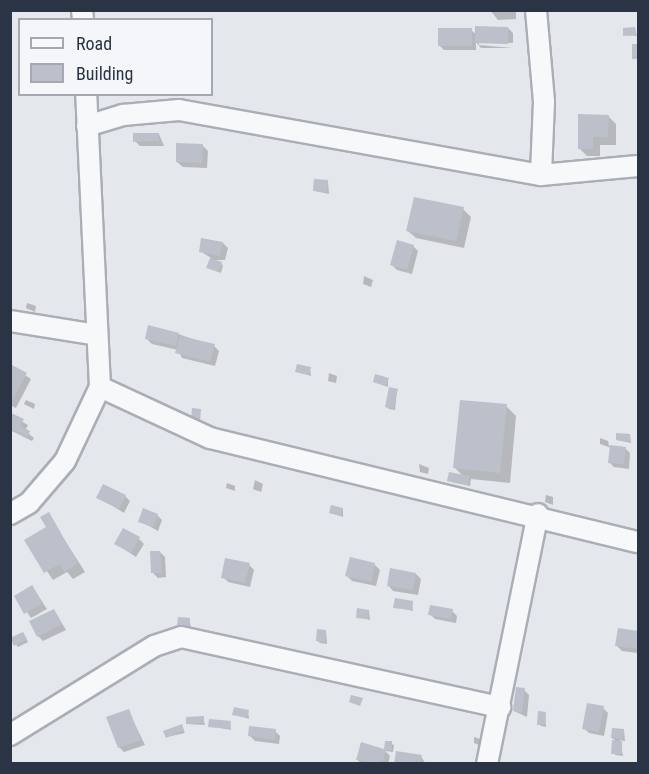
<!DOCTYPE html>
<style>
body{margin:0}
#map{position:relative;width:649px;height:774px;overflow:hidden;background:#e4e7ec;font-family:"Roboto Condensed",sans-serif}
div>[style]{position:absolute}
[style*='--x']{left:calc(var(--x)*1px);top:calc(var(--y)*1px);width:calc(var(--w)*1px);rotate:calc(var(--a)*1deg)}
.shadow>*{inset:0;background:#0003}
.building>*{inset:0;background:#bbc0ca}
.roads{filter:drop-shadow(2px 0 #a9aeb7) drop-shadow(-2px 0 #a9aeb7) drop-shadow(0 2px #a9aeb7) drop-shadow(0 -2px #a9aeb7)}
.minor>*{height:20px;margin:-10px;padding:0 10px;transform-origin:10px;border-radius:10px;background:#f7f8fa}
span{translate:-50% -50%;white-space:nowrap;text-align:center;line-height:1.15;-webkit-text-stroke:4.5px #f4f6f9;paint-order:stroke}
.frame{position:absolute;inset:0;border:12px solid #2b3445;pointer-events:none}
.legend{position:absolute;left:18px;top:18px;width:195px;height:78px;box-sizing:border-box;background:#f4f6f9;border:2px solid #a4a8b1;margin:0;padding:8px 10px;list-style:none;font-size:18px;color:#2b3445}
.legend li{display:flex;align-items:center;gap:12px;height:30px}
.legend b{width:30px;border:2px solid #a4a8b1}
</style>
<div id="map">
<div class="shadow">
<i style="clip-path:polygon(516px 10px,516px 19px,498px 20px,490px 10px)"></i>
<i style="clip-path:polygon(508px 28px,513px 33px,513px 43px,479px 42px,479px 45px,512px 48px,481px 48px,476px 42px,476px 50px,444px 50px,439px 45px,471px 30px,477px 35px)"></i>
<i style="clip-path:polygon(635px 28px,637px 36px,625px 35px)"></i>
<i style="clip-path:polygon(608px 116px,616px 124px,616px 145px,600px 145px,600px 156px,587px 156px,579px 148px)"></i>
<i style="clip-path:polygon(159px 134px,164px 146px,140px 146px,135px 141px)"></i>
<i style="clip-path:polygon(203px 146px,208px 151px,207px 168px,183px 167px,177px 162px)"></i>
<i style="clip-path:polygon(328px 181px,329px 194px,315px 191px)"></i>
<i style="clip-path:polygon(463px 209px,471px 217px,464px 248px,416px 238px,408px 231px)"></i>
<i style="clip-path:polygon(223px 243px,228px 248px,225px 260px,211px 260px,223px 265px,221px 273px,208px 268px,211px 258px,200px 251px)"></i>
<i style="clip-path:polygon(413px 246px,418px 251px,412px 274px,397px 270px,392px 265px)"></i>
<i style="clip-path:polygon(364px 276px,373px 280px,371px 287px,363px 284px)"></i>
<i style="clip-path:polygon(27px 303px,36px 306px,35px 312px,26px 308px)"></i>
<i style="clip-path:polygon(178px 334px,214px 346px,219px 351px,215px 366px,182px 358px,178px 350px,152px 344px,147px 339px)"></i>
<i style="clip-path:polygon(11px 366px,31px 379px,16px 408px,10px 405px)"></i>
<i style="clip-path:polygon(310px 368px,311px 376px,297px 372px)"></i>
<i style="clip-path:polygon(329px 373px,337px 376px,336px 383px,328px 381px)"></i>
<i style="clip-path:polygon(388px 379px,388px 387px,374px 382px)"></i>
<i style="clip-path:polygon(397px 390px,395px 410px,389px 409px,387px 407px)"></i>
<i style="clip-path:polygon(26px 400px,35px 404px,34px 409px,24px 404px)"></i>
<i style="clip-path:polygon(506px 406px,516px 416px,510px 483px,471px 479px,470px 486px,451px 482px,464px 477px,455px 468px)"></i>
<i style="clip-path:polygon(10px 415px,28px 425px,25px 431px,34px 438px,32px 441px,10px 430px)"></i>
<i style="clip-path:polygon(630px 435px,631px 443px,617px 440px)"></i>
<i style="clip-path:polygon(600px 438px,608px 441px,609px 446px,625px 448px,630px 453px,629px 469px,614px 467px,609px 462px,611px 448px,600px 444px)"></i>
<i style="clip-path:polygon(419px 464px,429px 468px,428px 474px,420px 472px)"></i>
<i style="clip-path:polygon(255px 480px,263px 484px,261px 492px,253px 489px)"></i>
<i style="clip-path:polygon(227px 483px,235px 486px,235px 491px,226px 488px)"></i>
<i style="clip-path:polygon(546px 495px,553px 497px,553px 505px,545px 502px)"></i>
<i style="clip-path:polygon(125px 496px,130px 501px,124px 513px,98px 497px)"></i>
<i style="clip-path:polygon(343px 509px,343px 517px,331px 513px)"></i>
<i style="clip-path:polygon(48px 514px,85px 572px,73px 579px,67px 572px,53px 580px,26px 540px,48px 528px)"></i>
<i style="clip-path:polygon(157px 515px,162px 520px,158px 531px,140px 521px)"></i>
<i style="clip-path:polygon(139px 539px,144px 544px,136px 557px,116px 544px)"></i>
<i style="clip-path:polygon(160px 552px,165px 557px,166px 577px,158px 578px,153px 573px)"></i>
<i style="clip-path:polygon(249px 565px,254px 570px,250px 587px,228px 582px,223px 577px)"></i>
<i style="clip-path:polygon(375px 565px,380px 570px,376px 586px,352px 581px,347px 576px)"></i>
<i style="clip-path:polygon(416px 574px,421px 579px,418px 595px,393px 591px,388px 585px)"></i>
<i style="clip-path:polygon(32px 587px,47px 609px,31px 618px,16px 596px)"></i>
<i style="clip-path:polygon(412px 602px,413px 611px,395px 607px)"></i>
<i style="clip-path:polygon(54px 610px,66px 630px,43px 641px,38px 636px)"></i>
<i style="clip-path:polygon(369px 611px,370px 620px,358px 617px)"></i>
<i style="clip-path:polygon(452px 611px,457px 616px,456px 623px,435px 619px,430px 614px)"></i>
<i style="clip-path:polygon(189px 619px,191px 628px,179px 625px)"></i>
<i style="clip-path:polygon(619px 629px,638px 632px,638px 653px,622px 651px,617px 646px)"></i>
<i style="clip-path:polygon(326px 631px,327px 644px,320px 643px,318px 641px)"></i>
<i style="clip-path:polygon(25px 636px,28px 642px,18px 647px,16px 645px)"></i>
<i style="clip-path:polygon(134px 644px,136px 646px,122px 659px,118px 654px)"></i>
<i style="clip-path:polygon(524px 690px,529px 695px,527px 717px,514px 711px)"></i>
<i style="clip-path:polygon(603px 708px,608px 713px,604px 736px,589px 733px,584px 728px)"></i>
<i style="clip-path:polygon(128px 710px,145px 745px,124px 752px,119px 747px)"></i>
<i style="clip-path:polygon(248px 711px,249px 719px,234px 714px)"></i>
<i style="clip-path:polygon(545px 713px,546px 727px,541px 726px,539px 724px)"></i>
<i style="clip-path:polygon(203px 718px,205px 725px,187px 724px)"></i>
<i style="clip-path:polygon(230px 723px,231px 730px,210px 726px)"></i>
<i style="clip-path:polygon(181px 726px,185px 733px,167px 737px)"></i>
<i style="clip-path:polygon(624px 730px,625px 741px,620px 740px,623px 756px,615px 755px,617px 742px,612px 738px)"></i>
<i style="clip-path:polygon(275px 731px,280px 736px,279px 744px,255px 741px,250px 736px)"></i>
<i style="clip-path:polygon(474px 737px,483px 740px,482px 746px,474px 743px)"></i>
<i style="clip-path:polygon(386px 742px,394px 745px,393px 752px,386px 751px)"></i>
<i style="clip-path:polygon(385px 751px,390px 756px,388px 764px,361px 764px,357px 759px)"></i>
<i style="clip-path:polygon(421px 757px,426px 764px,395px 764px)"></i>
</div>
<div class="building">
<i style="clip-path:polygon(475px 26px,508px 27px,508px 44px,475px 43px)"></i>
<i style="clip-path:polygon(635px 27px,636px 35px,623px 36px,623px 28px)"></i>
<i style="clip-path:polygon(438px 28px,472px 28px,472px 46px,438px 46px)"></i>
<i style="clip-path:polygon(632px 44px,638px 44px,638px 59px,632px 59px)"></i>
<i style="clip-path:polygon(578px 114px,609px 115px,608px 137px,593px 137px,593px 149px,578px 149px)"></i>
<i style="clip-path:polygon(133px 133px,159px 133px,159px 141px,133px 142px)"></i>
<i style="clip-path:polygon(176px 143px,203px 144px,202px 163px,176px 162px)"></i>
<i style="clip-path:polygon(314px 179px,328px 180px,327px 192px,313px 191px)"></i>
<i style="clip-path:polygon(414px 197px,464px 207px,456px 241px,406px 231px)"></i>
<i style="clip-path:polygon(201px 238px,223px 242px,220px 256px,199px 252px)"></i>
<i style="clip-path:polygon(397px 240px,414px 245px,407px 270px,390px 265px)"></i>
<i style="clip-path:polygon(210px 258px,222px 262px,219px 272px,206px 268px)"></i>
<i style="clip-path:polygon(148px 325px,179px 333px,176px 346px,145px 339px)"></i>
<i style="clip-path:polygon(180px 336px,215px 344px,210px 362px,175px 353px)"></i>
<i style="clip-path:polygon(10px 364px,27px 373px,10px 404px)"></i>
<i style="clip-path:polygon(297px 364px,311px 367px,309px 375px,295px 372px)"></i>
<i style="clip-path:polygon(375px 374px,389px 378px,386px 386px,373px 382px)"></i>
<i style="clip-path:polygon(389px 387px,398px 389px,393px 409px,385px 407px)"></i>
<i style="clip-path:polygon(460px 400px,507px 404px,500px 473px,453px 468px)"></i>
<i style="clip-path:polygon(192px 408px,201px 409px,200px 422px,191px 421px)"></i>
<i style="clip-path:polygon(11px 413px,24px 419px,20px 426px,30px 431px,27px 437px,10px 429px)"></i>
<i style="clip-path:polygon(616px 433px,630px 434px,630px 442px,616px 440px)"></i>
<i style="clip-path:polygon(610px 445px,626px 447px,624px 464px,608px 463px)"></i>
<i style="clip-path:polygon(449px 472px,470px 476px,468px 485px,447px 481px)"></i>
<i style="clip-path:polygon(103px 484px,126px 495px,119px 509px,96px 498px)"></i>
<i style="clip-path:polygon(331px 505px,343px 508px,341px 516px,329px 513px)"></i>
<i style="clip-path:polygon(143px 508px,158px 514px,153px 527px,138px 522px)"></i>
<i style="clip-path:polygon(49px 512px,78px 563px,64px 572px,60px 564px,44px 573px,24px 540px,46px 527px,40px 517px)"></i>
<i style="clip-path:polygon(123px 528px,140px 537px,131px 553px,114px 544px)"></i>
<i style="clip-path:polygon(150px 551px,160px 551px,162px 573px,151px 573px)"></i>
<i style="clip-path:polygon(350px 557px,375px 563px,371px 582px,345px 576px)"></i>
<i style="clip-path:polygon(225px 558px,250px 563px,245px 583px,221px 578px)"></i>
<i style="clip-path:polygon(390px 568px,416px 573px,413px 590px,387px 586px)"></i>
<i style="clip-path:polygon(32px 585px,43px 603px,24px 614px,14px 596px)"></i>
<i style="clip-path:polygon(395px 598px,413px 601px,412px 610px,393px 608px)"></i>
<i style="clip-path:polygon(430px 605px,453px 609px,451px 619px,428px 615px)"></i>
<i style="clip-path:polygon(357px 608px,369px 610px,368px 619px,356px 618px)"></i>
<i style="clip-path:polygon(54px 609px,62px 624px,37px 637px,29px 621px)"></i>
<i style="clip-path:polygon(178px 617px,190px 618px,189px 627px,177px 626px)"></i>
<i style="clip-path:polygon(618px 628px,638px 631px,638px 649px,615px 646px)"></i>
<i style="clip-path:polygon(317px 629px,326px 630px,325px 642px,316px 641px)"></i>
<i style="clip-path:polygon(23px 632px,27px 639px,14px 646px,10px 638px)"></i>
<i style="clip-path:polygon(516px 687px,525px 688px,522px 713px,513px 711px)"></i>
<i style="clip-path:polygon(351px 695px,363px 698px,360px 706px,349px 702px)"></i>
<i style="clip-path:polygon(587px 703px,604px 706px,599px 732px,582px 729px)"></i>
<i style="clip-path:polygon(234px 707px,249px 710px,247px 718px,232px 715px)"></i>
<i style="clip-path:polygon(129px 709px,141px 740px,118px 748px,106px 717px)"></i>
<i style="clip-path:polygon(538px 711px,546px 712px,545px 725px,537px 725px)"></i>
<i style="clip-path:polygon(204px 716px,204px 723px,186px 724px,186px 717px)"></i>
<i style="clip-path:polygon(209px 719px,231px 721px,230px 729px,208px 727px)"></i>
<i style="clip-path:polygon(182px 724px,184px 730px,166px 738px,163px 731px)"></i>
<i style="clip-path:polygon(249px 726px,276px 729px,275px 740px,248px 736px)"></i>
<i style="clip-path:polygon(612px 728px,624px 729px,623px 739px,611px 738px)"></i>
<i style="clip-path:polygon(612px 740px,622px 741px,622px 754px,611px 754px)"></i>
<i style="clip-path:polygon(385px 741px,392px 741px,392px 750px,386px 750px,382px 764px,356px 760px,361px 742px,384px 749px)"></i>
<i style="clip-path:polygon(396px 751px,422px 755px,420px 764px,394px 764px)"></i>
</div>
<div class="roads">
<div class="minor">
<i style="--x:82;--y:10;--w:10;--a:84"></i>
<i style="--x:536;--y:10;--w:92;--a:85"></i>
<i style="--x:544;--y:102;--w:73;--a:92.4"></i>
<i style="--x:87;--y:126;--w:38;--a:-17"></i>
<i style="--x:123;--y:115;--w:56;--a:-5.1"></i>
<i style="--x:179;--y:110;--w:368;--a:10.2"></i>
<i style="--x:541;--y:175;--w:97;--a:-5.3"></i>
<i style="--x:10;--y:321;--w:88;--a:9.1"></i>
<i style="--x:100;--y:387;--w:121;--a:24.9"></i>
<i style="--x:210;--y:438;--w:440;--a:13.7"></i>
<i style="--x:10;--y:514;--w:22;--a:-30"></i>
<i style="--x:29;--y:503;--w:55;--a:-49.4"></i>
<i style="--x:65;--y:461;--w:82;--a:-64.7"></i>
<i style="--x:100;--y:387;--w:293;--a:-92.7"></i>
<i style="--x:10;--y:735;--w:169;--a:-31.7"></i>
<i style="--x:154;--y:646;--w:28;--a:-18"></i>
<i style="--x:181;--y:637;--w:327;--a:12.4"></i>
<i style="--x:487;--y:764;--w:255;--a:-78.5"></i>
</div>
</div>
<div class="frame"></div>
<ul class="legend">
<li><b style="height:8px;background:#f7f8fa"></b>Road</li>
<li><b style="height:16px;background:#bbc0ca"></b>Building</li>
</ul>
</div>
